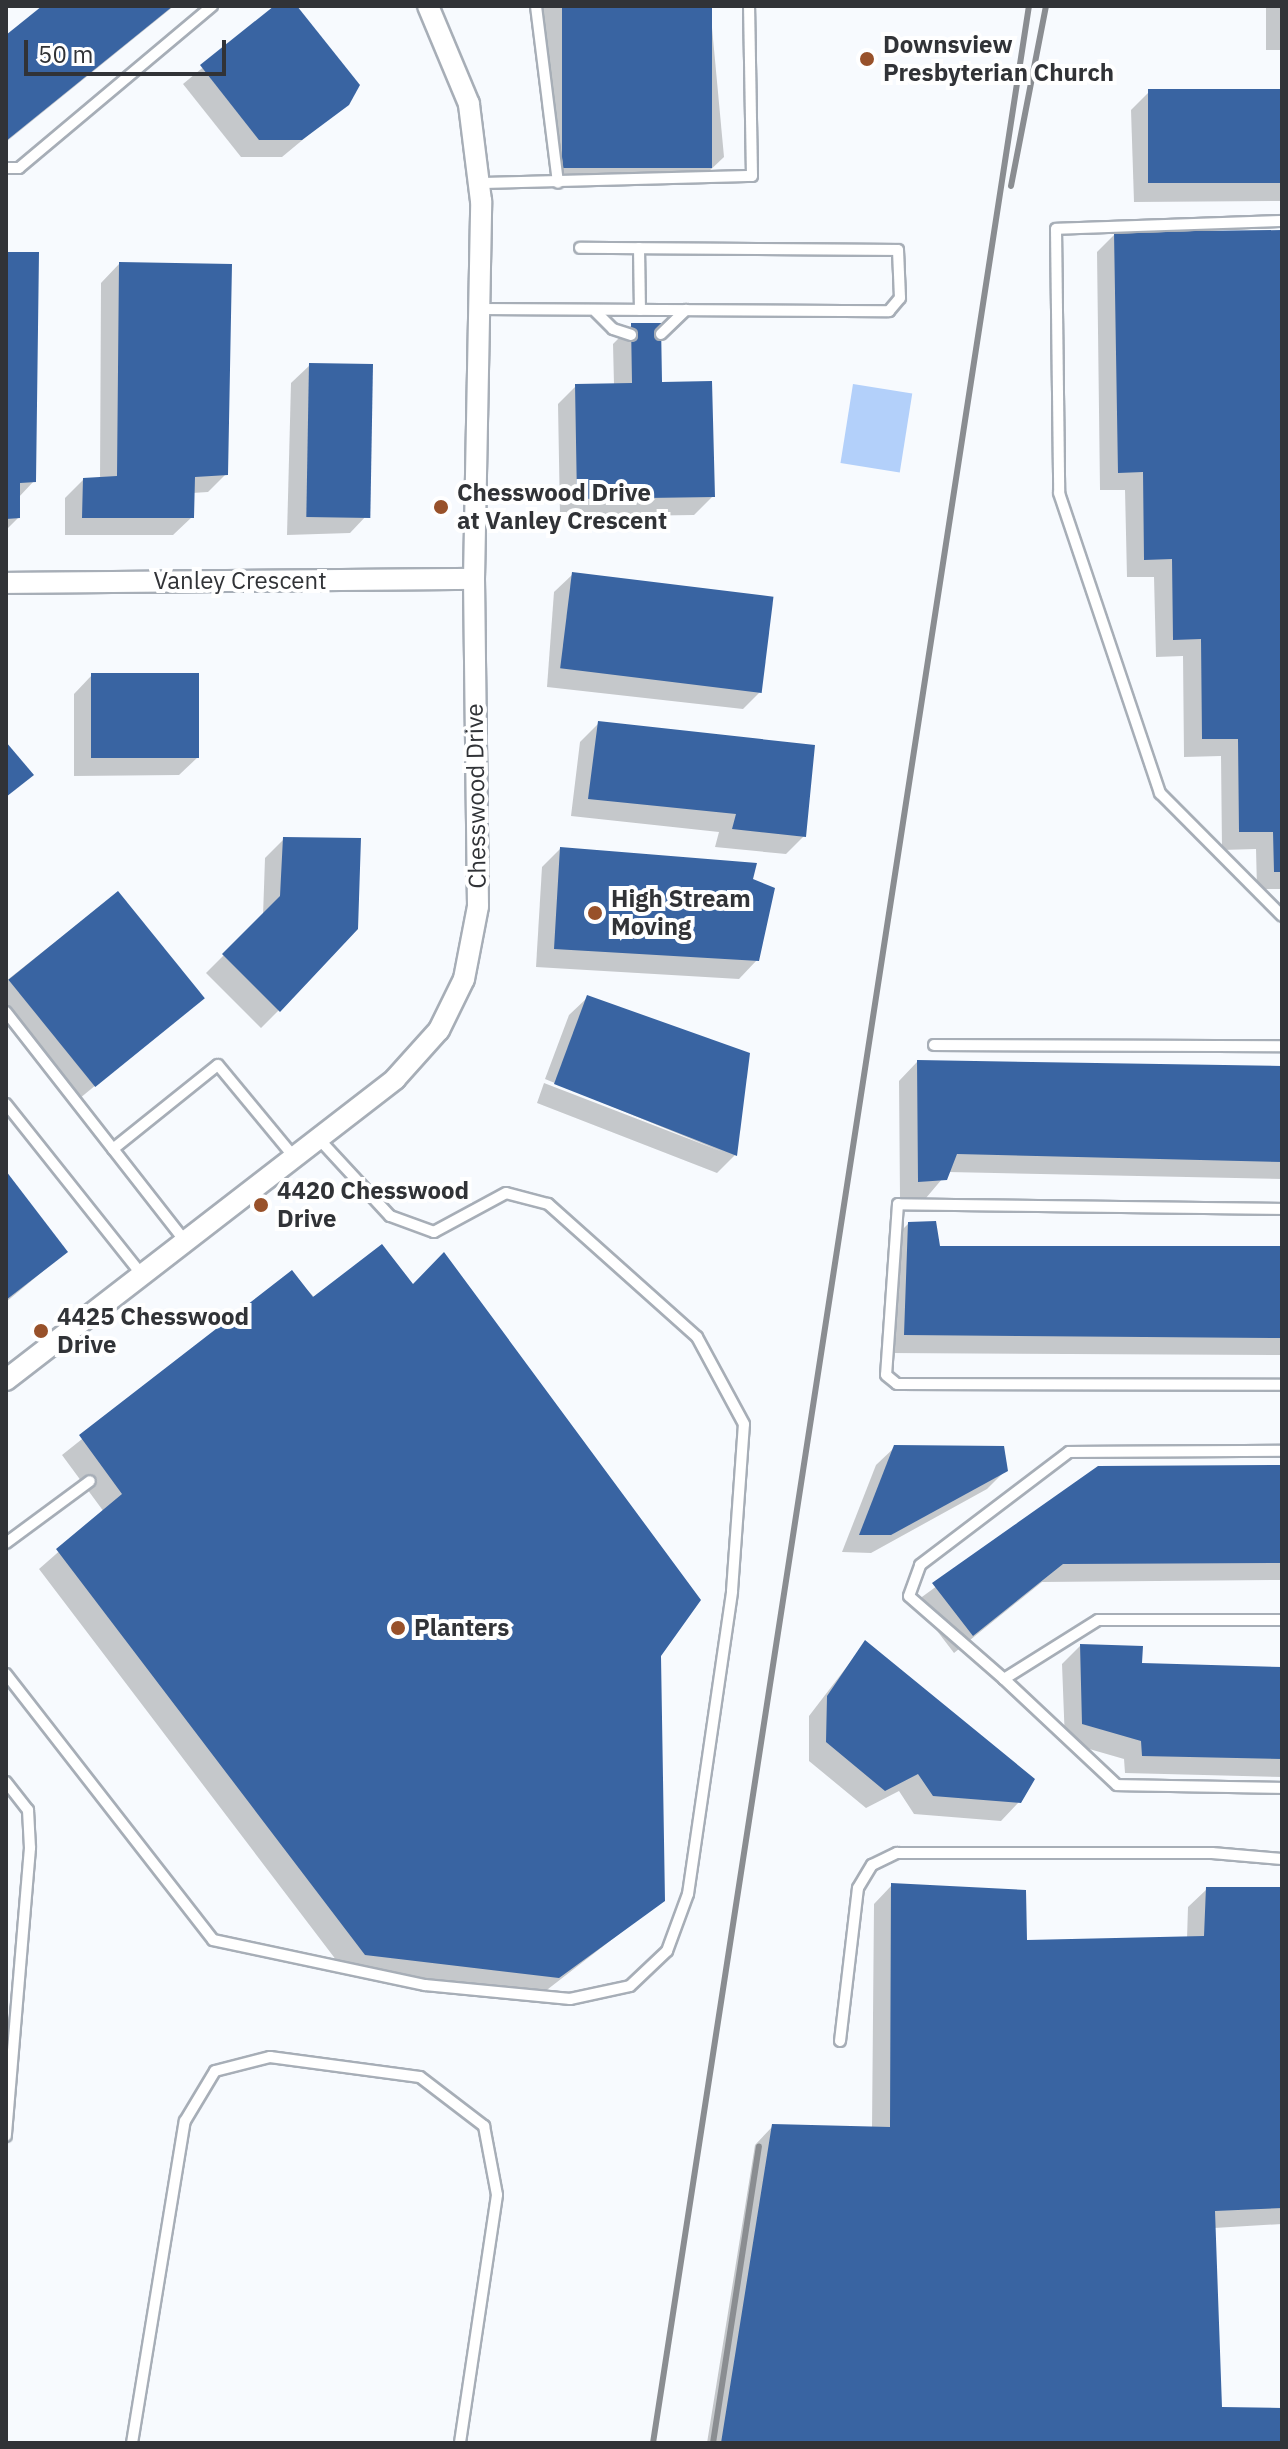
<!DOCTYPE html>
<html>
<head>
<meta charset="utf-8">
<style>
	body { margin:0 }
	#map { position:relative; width:1288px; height:2449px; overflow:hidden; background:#f7fafe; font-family:"IBM Plex Sans",sans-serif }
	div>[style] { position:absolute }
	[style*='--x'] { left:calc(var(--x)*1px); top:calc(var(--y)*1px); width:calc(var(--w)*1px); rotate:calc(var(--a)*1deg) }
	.green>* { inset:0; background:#b3d0fa; transform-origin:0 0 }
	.shadow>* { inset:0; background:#0003; transform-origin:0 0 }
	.building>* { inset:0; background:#3964a2; transform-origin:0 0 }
	.roads { filter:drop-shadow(2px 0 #a7aeb7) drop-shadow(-2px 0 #a7aeb7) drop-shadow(0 2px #a7aeb7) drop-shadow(0 -2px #a7aeb7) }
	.lane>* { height:10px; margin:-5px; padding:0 5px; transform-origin:5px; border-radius:5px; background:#fff }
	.street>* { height:20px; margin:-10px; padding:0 10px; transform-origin:10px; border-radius:10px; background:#fff }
	.rail>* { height:6px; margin:-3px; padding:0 3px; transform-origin:3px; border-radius:3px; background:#8a8d91 }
	.dots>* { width:22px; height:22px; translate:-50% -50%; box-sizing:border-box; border:4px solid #fff; border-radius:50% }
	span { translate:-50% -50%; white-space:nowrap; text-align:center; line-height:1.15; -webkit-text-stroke:8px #fff; paint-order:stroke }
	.poi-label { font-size:24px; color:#313337; font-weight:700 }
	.left { translate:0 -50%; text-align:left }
	.street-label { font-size:24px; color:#313337 }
	.frame { position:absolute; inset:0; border:8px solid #313337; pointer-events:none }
	.scale { position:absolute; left:24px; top:40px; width:202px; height:36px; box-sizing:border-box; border:4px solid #313337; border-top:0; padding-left:10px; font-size:24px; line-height:28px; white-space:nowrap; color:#313337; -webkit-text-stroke:6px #fff; paint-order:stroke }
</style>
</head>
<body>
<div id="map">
	<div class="green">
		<div style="left:853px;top:384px;width:60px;height:80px;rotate:9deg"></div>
	</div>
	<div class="shadow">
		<div style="clip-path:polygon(46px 6px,174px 6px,6px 142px,6px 38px)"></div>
		<div style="clip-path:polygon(277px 6px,295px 6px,347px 103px,282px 157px,241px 157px,183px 84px)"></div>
		<div style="clip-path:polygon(543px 6px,710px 6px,724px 157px,705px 175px,557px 184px)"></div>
		<div style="left:1266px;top:6px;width:16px;height:44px"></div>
		<div style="clip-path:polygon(1282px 91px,1282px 201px,1134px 202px,1131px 110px,1149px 92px)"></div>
		<div style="clip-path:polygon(1282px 232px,1282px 889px,1257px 889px,1256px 849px,1222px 850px,1221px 756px,1184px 757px,1183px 656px,1156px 657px,1154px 577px,1127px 577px,1125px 490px,1100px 490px,1097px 252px,1115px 234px)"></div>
		<div style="clip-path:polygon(6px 254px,34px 481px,18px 498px,18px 518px,6px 530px)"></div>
		<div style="clip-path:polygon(119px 264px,226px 474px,208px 492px,192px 493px,192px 517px,173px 535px,65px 535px,65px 498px,83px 480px,100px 479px,101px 283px)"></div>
		<div style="clip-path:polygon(632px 325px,712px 497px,694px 515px,560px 517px,558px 404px,576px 386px,614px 385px,613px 344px)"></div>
		<div style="clip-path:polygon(310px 365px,368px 514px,350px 533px,287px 535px,291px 383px)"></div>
		<div style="clip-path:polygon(573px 574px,762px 690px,743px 709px,547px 687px,554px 592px)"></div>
		<div style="clip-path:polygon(92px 675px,198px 757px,179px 775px,74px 776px,74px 694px)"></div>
		<div style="clip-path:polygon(599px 723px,804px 836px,786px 854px,715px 847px,719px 832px,571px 816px,580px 742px)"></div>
		<div style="clip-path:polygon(284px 839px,279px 1010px,261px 1028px,206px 973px,263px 916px,265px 858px)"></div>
		<div style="clip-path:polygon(560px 849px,750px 880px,757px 960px,739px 979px,536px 967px,542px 867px)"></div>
		<div style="clip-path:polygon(117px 893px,201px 999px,74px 1103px,6px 1018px,6px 981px)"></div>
		<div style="clip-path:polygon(588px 997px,735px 1155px,717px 1173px,537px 1103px,544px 1083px,723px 1152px,545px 1079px,569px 1015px)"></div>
		<div style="clip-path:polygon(917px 1062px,1282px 1068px,1282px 1179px,948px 1172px,926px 1198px,900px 1199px,899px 1081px)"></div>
		<div style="clip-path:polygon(6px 1175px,66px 1252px,6px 1302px)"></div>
		<div style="clip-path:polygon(908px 1224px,938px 1248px,1282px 1248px,1282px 1355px,887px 1353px,890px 1242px)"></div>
		<div style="clip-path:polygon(291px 1273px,659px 1655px,663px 1900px,539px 1996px,346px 1973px,39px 1569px,104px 1512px,62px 1455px)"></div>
		<div style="clip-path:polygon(895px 1447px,1006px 1470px,987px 1489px,871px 1553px,842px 1552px,876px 1465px)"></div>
		<div style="clip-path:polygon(1282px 1467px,1282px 1580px,1042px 1582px,954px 1653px,915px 1602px,1099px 1468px)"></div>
		<div style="clip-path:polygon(865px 1643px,1019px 1802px,1001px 1821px,914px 1814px,899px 1791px,866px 1808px,809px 1761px,809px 1716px)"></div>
		<div style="clip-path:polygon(1080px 1646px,1140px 1665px,1282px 1669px,1282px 1777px,1125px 1773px,1124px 1759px,1065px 1742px,1062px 1664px)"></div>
		<div style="clip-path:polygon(892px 1885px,1025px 1942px,1187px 1939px,1188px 1907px,1207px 1889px,1282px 1889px,1282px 2224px,1214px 2228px,1220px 2409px,1282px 2410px,1282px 2443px,707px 2443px,755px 2145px,773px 2126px,872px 2128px,874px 1904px)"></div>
	</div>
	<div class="building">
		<div style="clip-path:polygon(42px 6px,173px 6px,6px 141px,6px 35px)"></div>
		<div style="clip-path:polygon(274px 6px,297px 6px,360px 85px,349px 105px,302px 140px,259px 140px,200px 65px)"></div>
		<div style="left:562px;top:6px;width:150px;height:162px"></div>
		<div style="left:1282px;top:89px;width:94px;height:134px;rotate:90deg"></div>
		<div style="clip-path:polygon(1282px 230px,1282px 872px,1274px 872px,1273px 832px,1239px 832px,1238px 739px,1202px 739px,1201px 639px,1173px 640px,1172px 559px,1144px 560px,1143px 472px,1118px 473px,1114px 232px)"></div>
		<div style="clip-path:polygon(6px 252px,39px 252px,36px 482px,20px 483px,20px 518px,6px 519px)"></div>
		<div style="clip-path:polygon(119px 262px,232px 264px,228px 475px,195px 477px,194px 518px,82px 518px,83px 478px,117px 476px)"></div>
		<div style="clip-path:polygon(631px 323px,661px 323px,662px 382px,712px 381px,715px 497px,577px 499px,575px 384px,632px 383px)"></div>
		<div style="left:309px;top:363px;width:64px;height:154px;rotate:1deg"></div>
		<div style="left:572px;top:572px;width:203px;height:97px;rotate:7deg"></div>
		<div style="left:91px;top:673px;width:108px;height:85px"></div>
		<div style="clip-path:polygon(598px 721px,815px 745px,806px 837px,732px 829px,736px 814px,588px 799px)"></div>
		<div style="clip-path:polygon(6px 742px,34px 775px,6px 797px)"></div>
		<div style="clip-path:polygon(283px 837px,361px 838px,358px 929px,280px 1012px,222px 954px,280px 896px)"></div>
		<div style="clip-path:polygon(560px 847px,757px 863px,753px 879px,775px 888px,759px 961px,554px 949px)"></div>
		<div style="left:118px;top:891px;width:138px;height:141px;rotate:51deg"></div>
		<div style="clip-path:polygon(587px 995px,750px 1053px,737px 1156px,554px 1084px)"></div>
		<div style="clip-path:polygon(917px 1060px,1282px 1066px,1282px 1162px,957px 1154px,947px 1180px,918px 1182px)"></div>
		<div style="clip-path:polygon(6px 1171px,68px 1252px,6px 1300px)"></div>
		<div style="clip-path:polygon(936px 1221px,940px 1246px,1282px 1246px,1282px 1338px,904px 1335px,908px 1222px)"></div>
		<div style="clip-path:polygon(382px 1244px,413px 1284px,444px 1252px,701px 1600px,661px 1656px,665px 1901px,559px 1978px,365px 1955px,56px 1549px,122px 1494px,79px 1435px,292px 1270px,313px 1297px)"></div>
		<div style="clip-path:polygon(894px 1445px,1004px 1446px,1008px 1471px,891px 1535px,859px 1535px)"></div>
		<div style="clip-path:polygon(1282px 1465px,1282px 1563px,1063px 1564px,973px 1636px,932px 1583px,1098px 1466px)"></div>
		<div style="clip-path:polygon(865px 1640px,1035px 1779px,1021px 1803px,933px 1796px,918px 1774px,885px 1791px,826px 1742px,827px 1696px)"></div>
		<div style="clip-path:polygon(1080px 1644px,1143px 1646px,1142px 1663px,1282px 1667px,1282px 1759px,1142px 1756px,1141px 1741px,1082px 1724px)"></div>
		<div style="clip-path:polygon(891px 1883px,1026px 1890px,1027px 1940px,1204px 1936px,1206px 1887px,1282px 1887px,1282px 2208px,1215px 2211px,1222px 2407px,1282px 2408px,1282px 2443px,721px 2443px,772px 2124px,890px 2127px)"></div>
	</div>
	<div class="roads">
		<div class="lane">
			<div style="--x:536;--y:6;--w:178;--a:82.9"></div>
			<div style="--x:6;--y:168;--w:13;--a:0"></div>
			<div style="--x:19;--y:168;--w:252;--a:-40"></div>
			<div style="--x:479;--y:183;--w:273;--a:-1.5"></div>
			<div style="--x:752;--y:176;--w:170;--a:-91"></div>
			<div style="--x:1282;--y:221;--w:226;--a:178"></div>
			<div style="--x:1056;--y:229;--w:264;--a:89.3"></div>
			<div style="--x:1059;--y:493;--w:317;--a:71.4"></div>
			<div style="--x:1160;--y:793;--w:173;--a:45.2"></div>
			<div style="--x:639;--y:248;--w:62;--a:89.1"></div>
			<div style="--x:479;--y:309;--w:410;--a:0.3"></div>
			<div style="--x:889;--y:311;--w:17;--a:-50"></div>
			<div style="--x:900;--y:298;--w:48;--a:-92.4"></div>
			<div style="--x:898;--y:250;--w:318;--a:-179.6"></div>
			<div style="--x:596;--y:312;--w:24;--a:45"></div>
			<div style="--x:613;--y:329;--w:19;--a:18"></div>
			<div style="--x:661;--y:334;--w:35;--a:-44"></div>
			<div style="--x:6;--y:1012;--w:292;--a:52"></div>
			<div style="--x:934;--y:1045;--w:348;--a:0.2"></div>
			<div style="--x:6;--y:1104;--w:220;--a:51.5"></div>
			<div style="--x:113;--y:1149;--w:134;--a:-38.7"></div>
			<div style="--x:218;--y:1065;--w:121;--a:50.4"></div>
			<div style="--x:1282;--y:1209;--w:384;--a:-179.3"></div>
			<div style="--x:898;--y:1204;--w:171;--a:94"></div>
			<div style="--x:886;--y:1375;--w:14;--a:39"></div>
			<div style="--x:897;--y:1384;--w:385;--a:0.1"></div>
			<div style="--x:6;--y:1543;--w:104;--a:-36.4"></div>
			<div style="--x:1282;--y:1620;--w:184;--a:180"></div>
			<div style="--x:1098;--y:1620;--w:111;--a:147.9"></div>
			<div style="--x:1004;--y:1679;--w:155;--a:43.2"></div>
			<div style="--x:1117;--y:1785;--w:165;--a:1"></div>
			<div style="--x:6;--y:1674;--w:337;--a:52.1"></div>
			<div style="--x:213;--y:1940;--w:217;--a:12"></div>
			<div style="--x:425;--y:1985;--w:146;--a:5.5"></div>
			<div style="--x:570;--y:1999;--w:61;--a:-12.2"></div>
			<div style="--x:630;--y:1986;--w:51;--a:-43.4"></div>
			<div style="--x:667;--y:1951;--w:61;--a:-69.8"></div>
			<div style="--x:688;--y:1894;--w:306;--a:-81.7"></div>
			<div style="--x:732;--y:1591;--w:167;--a:-85.9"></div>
			<div style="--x:744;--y:1424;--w:99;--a:-118.4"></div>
			<div style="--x:697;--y:1337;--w:200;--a:-138.2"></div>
			<div style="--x:548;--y:1204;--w:43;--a:-165.3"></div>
			<div style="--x:506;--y:1193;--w:82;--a:151.6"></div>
			<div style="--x:434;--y:1232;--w:47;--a:-160"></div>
			<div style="--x:390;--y:1216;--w:105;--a:-132.7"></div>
			<div style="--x:1004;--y:1679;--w:126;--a:-138.9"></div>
			<div style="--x:909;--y:1596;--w:33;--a:-70"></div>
			<div style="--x:920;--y:1565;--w:187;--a:-37.2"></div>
			<div style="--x:1069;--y:1452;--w:213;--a:-0.3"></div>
			<div style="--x:6;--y:1782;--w:36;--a:52"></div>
			<div style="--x:28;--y:1810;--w:38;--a:87"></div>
			<div style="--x:30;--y:1848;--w:289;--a:94.8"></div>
			<div style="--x:840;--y:2041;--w:154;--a:-83.3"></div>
			<div style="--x:858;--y:1888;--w:27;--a:-59"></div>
			<div style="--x:872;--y:1865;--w:28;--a:-26"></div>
			<div style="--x:897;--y:1853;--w:315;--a:0"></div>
			<div style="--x:1212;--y:1853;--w:70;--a:4.9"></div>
			<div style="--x:132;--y:2443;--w:326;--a:-80.7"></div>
			<div style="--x:185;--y:2121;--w:58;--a:-59"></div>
			<div style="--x:215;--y:2071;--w:57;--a:-14.3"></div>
			<div style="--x:270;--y:2057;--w:151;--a:7.6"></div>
			<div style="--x:420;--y:2077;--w:81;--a:37.4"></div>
			<div style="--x:484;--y:2126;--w:70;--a:79.3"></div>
			<div style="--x:497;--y:2195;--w:251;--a:98.5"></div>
		</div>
		<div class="street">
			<div style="--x:6;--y:583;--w:468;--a:-0.5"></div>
			<div style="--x:6;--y:1380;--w:492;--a:-37.7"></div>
			<div style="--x:395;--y:1079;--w:66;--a:-48.1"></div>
			<div style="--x:439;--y:1030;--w:57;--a:-63.9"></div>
			<div style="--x:464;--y:979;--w:74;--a:-79.1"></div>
			<div style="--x:478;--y:906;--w:327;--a:-90.7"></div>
			<div style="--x:474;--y:579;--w:378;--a:-88.9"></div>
			<div style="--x:481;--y:201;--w:98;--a:-97.1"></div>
			<div style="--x:469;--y:104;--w:106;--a:-112.7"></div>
		</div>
	</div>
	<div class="rail">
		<div style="--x:1011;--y:186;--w:183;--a:-79"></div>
		<div style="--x:653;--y:2443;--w:2466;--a:-81.23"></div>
		<div style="--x:713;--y:2443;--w:300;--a:-81.2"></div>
	</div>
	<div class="dots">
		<div style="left:867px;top:59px;background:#98512a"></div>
		<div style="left:441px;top:507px;background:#98512a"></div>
		<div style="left:595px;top:913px;background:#98512a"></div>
		<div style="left:261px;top:1205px;background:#98512a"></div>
		<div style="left:41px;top:1331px;background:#98512a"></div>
		<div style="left:398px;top:1628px;background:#98512a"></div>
	</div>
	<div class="poi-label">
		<span class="left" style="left:883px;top:59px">Downsview<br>Presbyterian Church</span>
		<span class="left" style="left:457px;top:507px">Chesswood Drive<br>at Vanley Crescent</span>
		<span class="left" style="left:611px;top:913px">High Stream<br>Moving</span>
		<span class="left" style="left:277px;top:1205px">4420 Chesswood<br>Drive</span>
		<span class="left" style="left:57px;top:1331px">4425 Chesswood<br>Drive</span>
		<span class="left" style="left:414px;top:1628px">Planters</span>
	</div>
	<div class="street-label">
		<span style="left:240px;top:581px">Vanley Crescent</span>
		<span style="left:476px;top:796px;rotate:-91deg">Chesswood Drive</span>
	</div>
	<div class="frame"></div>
	<div class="scale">50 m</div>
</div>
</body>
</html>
